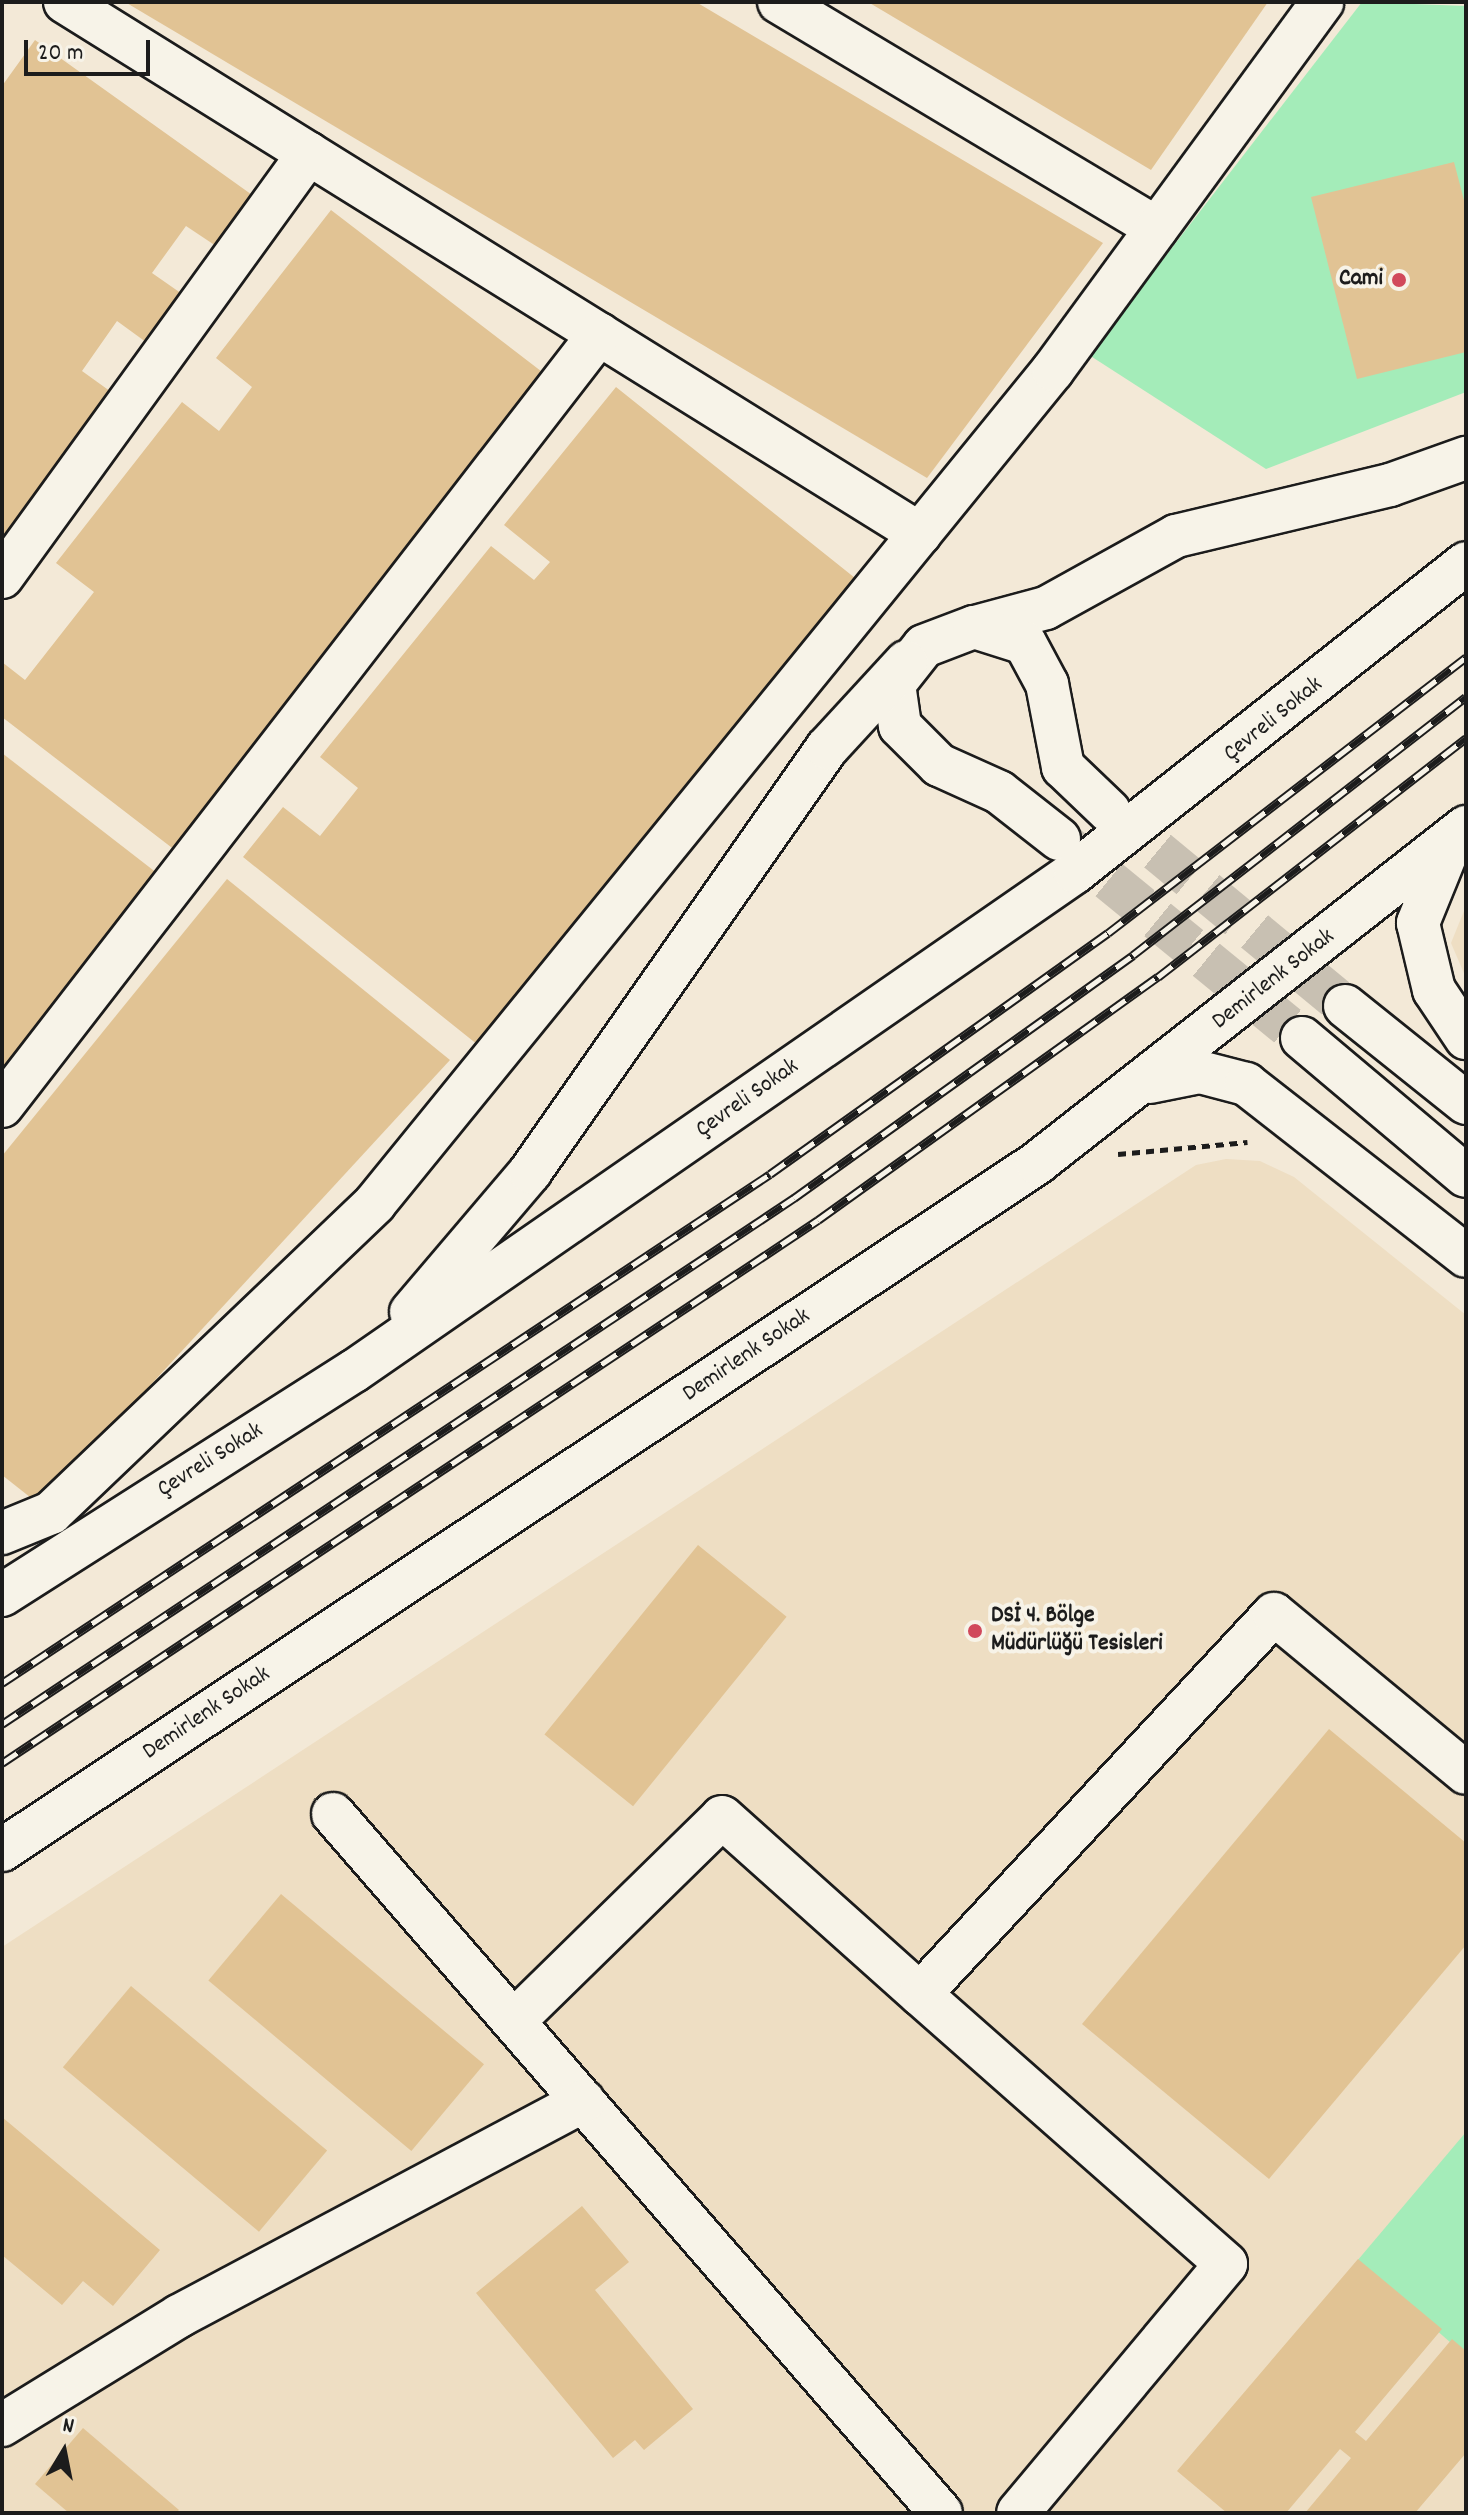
<!DOCTYPE html>
<html>
<head>
<meta charset="utf-8">
<style>
	body { margin:0 }
	#map { position:relative; width:1468px; height:2515px; overflow:hidden; background:#f3e9d7; font-family:Dekko,sans-serif }
	div>[style] { position:absolute }
	[style*='--x'] { left:calc(var(--x)*1px); top:calc(var(--y)*1px); width:calc(var(--w)*1px); rotate:calc(var(--a)*1deg) }
	.built>* { inset:0; background:#eedec3 }
	.green>* { inset:0; background:#a4ecb9 }
	.building>* { inset:0; background:#e1c394; transform-origin:0 0 }
	.minor-tunnel>* { height:42px; margin-top:-21px; transform-origin:0; background:repeating-linear-gradient(90deg,#c8c0b2 0 42px,transparent 0 63px) }
	.path>* { height:5px; margin-top:-2.5px; transform-origin:0; background:repeating-linear-gradient(90deg,#1c1c1c 0 8px,transparent 0 14px) }
	.roads { filter:drop-shadow(2px 0 #1c1c1c) drop-shadow(-2px 0 #1c1c1c) drop-shadow(0 2px #1c1c1c) drop-shadow(0 -2px #1c1c1c) }
	.minor>* { height:42px; margin:-21px; padding:0 21px; transform-origin:21px; border-radius:21px; background:#f7f3e8 }
	.rail>* { height:9px; margin-top:-4.5px; transform-origin:0; background:repeating-linear-gradient(90deg,#f7f3e8 0 18px,#1c1c1c 0 36px); box-sizing:border-box; border-block:2px solid #1c1c1c }
	.dots>* { width:22px; height:22px; translate:-50% -50%; box-sizing:border-box; border:4px solid #f7f3e8; border-radius:50% }
	span { translate:-50% -50%; white-space:nowrap; text-align:center; line-height:1.15; -webkit-text-stroke:8px #f7f3e8; paint-order:stroke }
	.poi-label { font-size:24px; color:#1c1c1c; font-weight:700 }
	.right { translate:-100% -50%; text-align:right }
	.left { translate:0 -50%; text-align:left }
	.street-label { font-size:24px; color:#1c1c1c }
	.frame { position:absolute; inset:0; border:4px solid #1c1c1c; pointer-events:none }
	.north { position:absolute; left:24px; top:2411px; width:80px; height:80px; -webkit-text-stroke:6px #f7f3e8; paint-order:stroke; rotate:10deg; font-size:22px; font-weight:700; line-height:32px; text-align:center; color:#1c1c1c }
	.north::after { content:''; display:block; margin:auto; width:28px; height:36px; background:#1c1c1c; clip-path:polygon(50% 0,100% 100%,50% 72%,0 100%) }
	.scale { position:absolute; left:24px; top:40px; width:126px; height:36px; box-sizing:border-box; border:4px solid #1c1c1c; border-top:0; padding-left:10px; font-size:24px; line-height:28px; white-space:nowrap; color:#1c1c1c; -webkit-text-stroke:6px #f7f3e8; paint-order:stroke }
</style>
</head>
<body>
<div id="map">
	<div class="built">
		<div style="clip-path:polygon(1466px 906px,1466px 978px,1451px 943px)"></div>
		<div style="clip-path:polygon(1226px 1159px,1260px 1161px,1294px 1177px,1466px 1315px,1466px 2513px,2px 2513px,2px 1947px,1196px 1165px)"></div>
	</div>
	<div class="green">
		<div style="clip-path:polygon(1362px 2px,1466px 6px,1466px 392px,1266px 469px,1089px 355px)"></div>
		<div style="clip-path:polygon(1466px 2132px,1466px 2356px,1357px 2261px)"></div>
	</div>
	<div class="building">
		<div style="clip-path:polygon(125px 2px,696px 2px,1103px 243px,927px 478px)"></div>
		<div style="clip-path:polygon(868px 2px,1268px 2px,1151px 170px)"></div>
		<div style="clip-path:polygon(35px 40px,255px 197px,219px 248px,186px 226px,152px 273px,185px 296px,150px 345px,117px 321px,82px 371px,114px 394px,2px 551px,2px 86px)"></div>
		<div style="clip-path:polygon(1454px 162px,1466px 208px,1466px 352px,1357px 379px,1311px 197px)"></div>
		<div style="clip-path:polygon(331px 210px,550px 378px,180px 854px,2px 717px,2px 662px,25px 680px,94px 592px,56px 563px,182px 402px,219px 431px,252px 387px,216px 358px)"></div>
		<div style="clip-path:polygon(616px 387px,855px 578px,478px 1045px,243px 857px,283px 807px,320px 836px,358px 788px,320px 757px,491px 546px,534px 580px,550px 562px,504px 525px)"></div>
		<div style="clip-path:polygon(2px 753px,162px 877px,2px 1083px)"></div>
		<div style="clip-path:polygon(227px 879px,450px 1060px,40px 1505px,2px 1475px,2px 1156px)"></div>
		<div style="left:698px;top:1545px;width:114px;height:244px;rotate:39deg"></div>
		<div style="clip-path:polygon(1329px 1729px,1466px 1843px,1466px 1945px,1269px 2179px,1082px 2024px)"></div>
		<div style="left:281px;top:1894px;width:265px;height:113px;rotate:40deg"></div>
		<div style="left:131px;top:1986px;width:256px;height:106px;rotate:40deg"></div>
		<div style="clip-path:polygon(2px 2117px,160px 2250px,113px 2306px,83px 2281px,62px 2305px,2px 2255px)"></div>
		<div style="clip-path:polygon(582px 2206px,629px 2262px,595px 2290px,693px 2409px,644px 2450px,635px 2440px,613px 2458px,476px 2293px)"></div>
		<div style="clip-path:polygon(1358px 2259px,1442px 2329px,1355px 2432px,1366px 2441px,1452px 2339px,1466px 2351px,1466px 2453px,1415px 2513px,1305px 2513px,1351px 2458px,1340px 2449px,1286px 2513px,1227px 2513px,1177px 2471px)"></div>
		<div style="clip-path:polygon(83px 2428px,179px 2510px,176px 2513px,69px 2513px,35px 2484px)"></div>
	</div>
	<div class="minor-tunnel">
		<div style="--x:1109;--y:811;--w:306;--a:39.6"></div>
		<div style="--x:1060;--y:840;--w:313;--a:39.3"></div>
	</div>
	<div class="path">
		<div style="--x:1118;--y:1154;--w:130;--a:-5.3"></div>
	</div>
	<div class="roads">
		<div class="minor">
			<div style="--x:65;--y:2;--w:1007;--a:31.89"></div>
			<div style="--x:779;--y:2;--w:440;--a:30.9"></div>
			<div style="--x:2;--y:577;--w:523;--a:-54.09"></div>
			<div style="--x:975;--y:627;--w:73;--a:-15"></div>
			<div style="--x:1046;--y:608;--w:149;--a:-29"></div>
			<div style="--x:1176;--y:536;--w:220;--a:-13.4"></div>
			<div style="--x:1390;--y:485;--w:81;--a:-19.6"></div>
			<div style="--x:1059;--y:839;--w:76;--a:-141.9"></div>
			<div style="--x:999;--y:792;--w:66;--a:-155.8"></div>
			<div style="--x:939;--y:765;--w:55;--a:-135"></div>
			<div style="--x:900;--y:726;--w:42;--a:-98.1"></div>
			<div style="--x:894;--y:684;--w:48;--a:-51.7"></div>
			<div style="--x:924;--y:646;--w:53;--a:-20.8"></div>
			<div style="--x:974;--y:627;--w:53;--a:17.4"></div>
			<div style="--x:1025;--y:643;--w:47;--a:61.8"></div>
			<div style="--x:1047;--y:684;--w:85;--a:79.1"></div>
			<div style="--x:1063;--y:767;--w:64;--a:43.7"></div>
			<div style="--x:1448;--y:849;--w:80;--a:112.1"></div>
			<div style="--x:1418;--y:923;--w:69;--a:76.6"></div>
			<div style="--x:1434;--y:990;--w:58;--a:56.3"></div>
			<div style="--x:1345;--y:1006;--w:155;--a:38.7"></div>
			<div style="--x:1302;--y:1038;--w:214;--a:40.1"></div>
			<div style="--x:1150;--y:1082;--w:51;--a:-11.3"></div>
			<div style="--x:1200;--y:1072;--w:48;--a:14.6"></div>
			<div style="--x:1246;--y:1084;--w:279;--a:38"></div>
			<div style="--x:2;--y:1106;--w:976;--a:-52.28"></div>
			<div style="--x:411;--y:1312;--w:184;--a:-49.6"></div>
			<div style="--x:530;--y:1172;--w:518;--a:-54.99"></div>
			<div style="--x:827;--y:748;--w:117;--a:-47.4"></div>
			<div style="--x:2;--y:1533;--w:53;--a:-22.2"></div>
			<div style="--x:51;--y:1513;--w:448;--a:-43.7"></div>
			<div style="--x:375;--y:1203;--w:1074;--a:-50.86"></div>
			<div style="--x:1053;--y:370;--w:456;--a:-53.8"></div>
			<div style="--x:2;--y:1595;--w:417;--a:-32.5"></div>
			<div style="--x:354;--y:1371;--w:877;--a:-34.69"></div>
			<div style="--x:1075;--y:872;--w:498;--a:-38.3"></div>
			<div style="--x:333;--y:1814;--w:926;--a:48.98"></div>
			<div style="--x:2;--y:1850;--w:1242;--a:-33.57"></div>
			<div style="--x:1037;--y:1163;--w:545;--a:-38.07"></div>
			<div style="--x:920;--y:1994;--w:408;--a:41.4"></div>
			<div style="--x:1226;--y:2264;--w:324;--a:129.9"></div>
			<div style="--x:514;--y:2021;--w:291;--a:-44.4"></div>
			<div style="--x:722;--y:1817;--w:266;--a:41.8"></div>
			<div style="--x:920;--y:1994;--w:519;--a:-47.03"></div>
			<div style="--x:1274;--y:1614;--w:249;--a:39.6"></div>
			<div style="--x:2;--y:2425;--w:208;--a:-31.6"></div>
			<div style="--x:179;--y:2316;--w:458;--a:-28"></div>
		</div>
	</div>
	<div class="rail">
		<div style="--x:2;--y:1683;--w:921;--a:-33.53"></div>
		<div style="--x:770;--y:1174;--w:415;--a:-35.5"></div>
		<div style="--x:1108;--y:933;--w:452;--a:-37.6"></div>
		<div style="--x:2;--y:1724;--w:951;--a:-33.59"></div>
		<div style="--x:794;--y:1198;--w:417;--a:-35.6"></div>
		<div style="--x:1133;--y:955;--w:421;--a:-37.8"></div>
		<div style="--x:2;--y:1763;--w:980;--a:-33.64"></div>
		<div style="--x:818;--y:1220;--w:418;--a:-35.6"></div>
		<div style="--x:1158;--y:977;--w:390;--a:-37.8"></div>
	</div>
	<div class="dots">
		<div style="left:1399px;top:280px;background:#d1495b"></div>
		<div style="left:975px;top:1631px;background:#d1495b"></div>
	</div>
	<div class="poi-label">
		<span class="right" style="left:1383px;top:280px">Cami</span>
		<span class="left" style="left:991px;top:1631px">DSİ 4. Bölge<br>Müdürlüğü Tesisleri</span>
	</div>
	<div class="street-label">
		<span style="left:1274px;top:720px;rotate:-39deg">Çevreli Sokak</span>
		<span style="left:1274px;top:980px;rotate:-38deg">Demirlenk Sokak</span>
		<span style="left:748px;top:1099px;rotate:-35deg">Çevreli Sokak</span>
		<span style="left:747px;top:1356px;rotate:-34deg">Demirlenk Sokak</span>
		<span style="left:211px;top:1461px;rotate:-32deg">Çevreli Sokak</span>
		<span style="left:207px;top:1714px;rotate:-34deg">Demirlenk Sokak</span>
	</div>
	<div class="frame"></div>
	<div class="north">N</div>
	<div class="scale">20 m</div>
</div>
</body>
</html>
